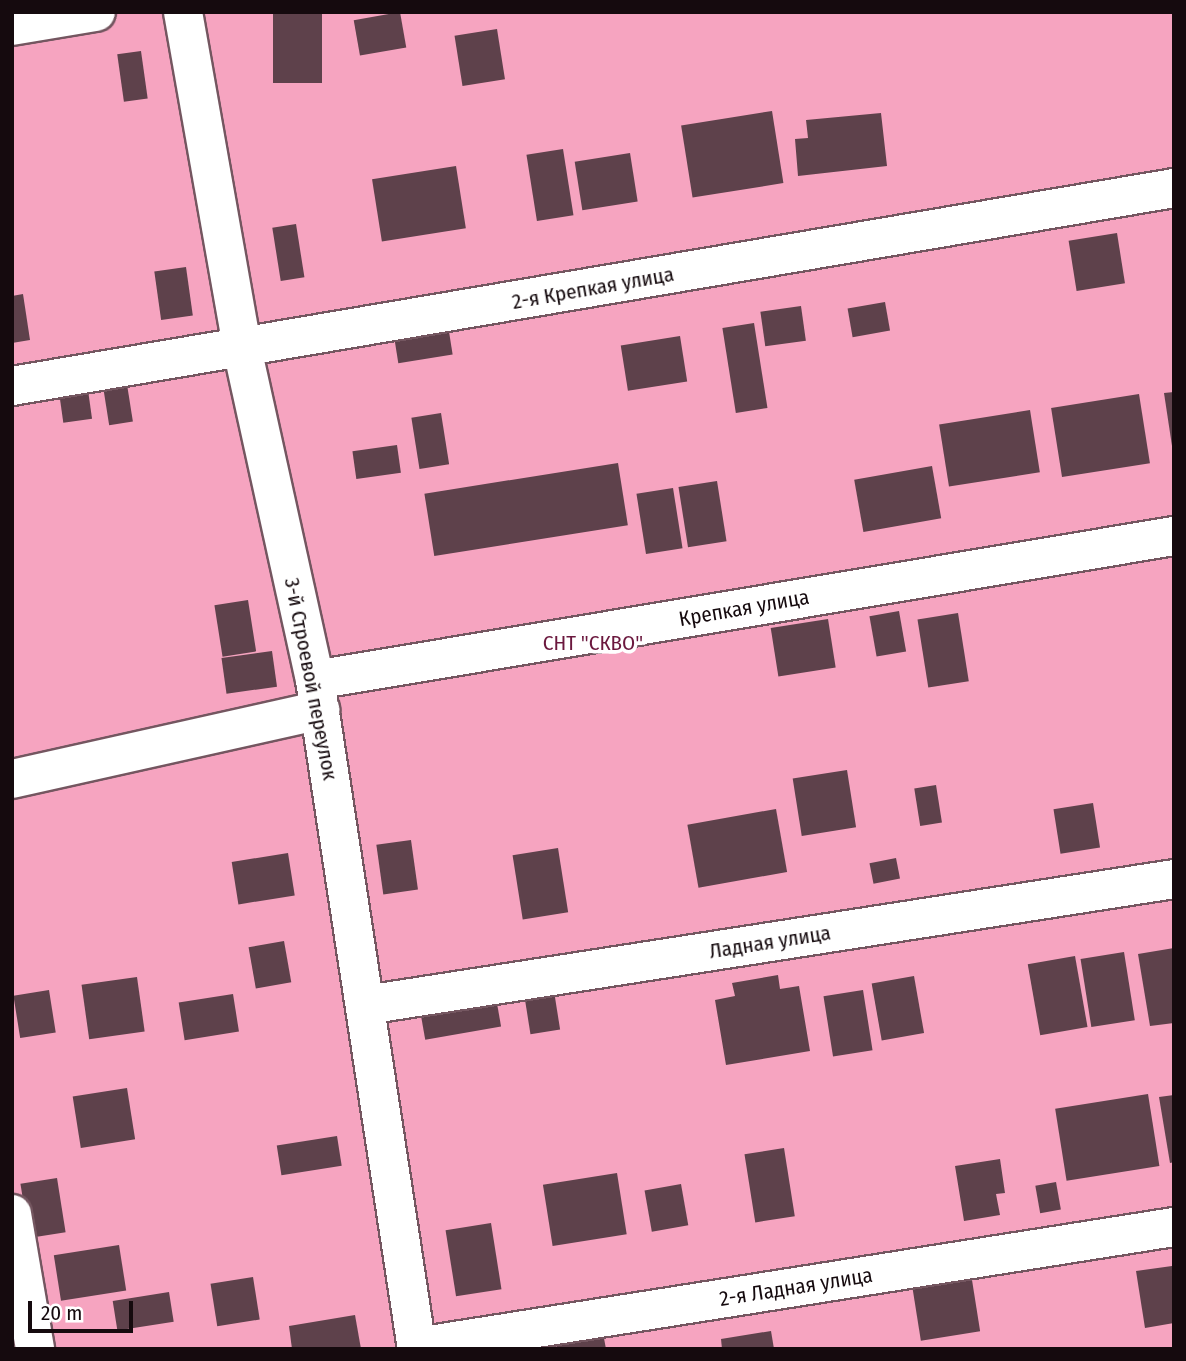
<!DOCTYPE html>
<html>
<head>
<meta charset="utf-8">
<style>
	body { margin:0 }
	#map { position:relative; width:1186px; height:1361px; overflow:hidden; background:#fddfe8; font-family:"Fira Sans Condensed",sans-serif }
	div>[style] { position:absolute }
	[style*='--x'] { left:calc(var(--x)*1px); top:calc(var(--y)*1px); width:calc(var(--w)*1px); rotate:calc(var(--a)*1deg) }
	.green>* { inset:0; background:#f6a4c0; transform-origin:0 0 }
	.building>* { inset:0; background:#5e414b; transform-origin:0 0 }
	.roads { filter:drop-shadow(2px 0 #745660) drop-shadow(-2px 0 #745660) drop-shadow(0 2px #745660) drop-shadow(0 -2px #745660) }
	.minor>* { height:38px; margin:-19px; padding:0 19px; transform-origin:19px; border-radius:19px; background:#fff }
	span { translate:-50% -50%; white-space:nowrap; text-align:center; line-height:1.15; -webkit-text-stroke:7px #fff; paint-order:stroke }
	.street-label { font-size:21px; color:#150a0e }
	.park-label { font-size:21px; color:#6b183e }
	.frame { position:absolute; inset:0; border:14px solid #150a0e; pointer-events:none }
	.scale { position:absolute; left:28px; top:1301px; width:105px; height:32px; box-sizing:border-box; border:4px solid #150a0e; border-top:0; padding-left:9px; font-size:21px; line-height:24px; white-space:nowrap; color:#150a0e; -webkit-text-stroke:5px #fff; paint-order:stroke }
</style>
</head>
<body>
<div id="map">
	<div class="green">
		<div style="left:12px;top:12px;width:1162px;height:1337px"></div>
	</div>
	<div class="building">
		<div style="left:273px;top:12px;width:49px;height:71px"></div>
		<div style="left:400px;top:12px;width:36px;height:47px;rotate:80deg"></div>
		<div style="left:497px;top:29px;width:51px;height:43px;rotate:81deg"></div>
		<div style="left:141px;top:51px;width:48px;height:24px;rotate:82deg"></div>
		<div style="left:772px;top:111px;width:73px;height:92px;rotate:81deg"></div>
		<div style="clip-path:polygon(881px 113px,887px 166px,798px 176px,795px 139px,808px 138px,806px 120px)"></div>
		<div style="left:563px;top:149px;width:67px;height:37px;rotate:81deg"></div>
		<div style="left:630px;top:153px;width:49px;height:56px;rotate:81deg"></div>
		<div style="left:456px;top:166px;width:63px;height:85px;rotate:81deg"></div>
		<div style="left:296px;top:224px;width:54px;height:24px;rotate:81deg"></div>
		<div style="left:1117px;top:233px;width:51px;height:49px;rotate:81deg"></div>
		<div style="left:186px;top:267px;width:49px;height:32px;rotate:82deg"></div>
		<div style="clip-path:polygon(23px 294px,30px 340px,12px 343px,12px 296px)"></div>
		<div style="left:885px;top:302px;width:29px;height:38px;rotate:80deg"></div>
		<div style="left:801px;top:306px;width:35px;height:41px;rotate:82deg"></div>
		<div style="left:447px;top:319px;width:36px;height:55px;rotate:81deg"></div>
		<div style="left:754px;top:323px;width:86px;height:32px;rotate:81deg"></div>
		<div style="left:680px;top:336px;width:46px;height:60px;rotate:81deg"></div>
		<div style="left:126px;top:378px;width:44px;height:24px;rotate:81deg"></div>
		<div style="left:88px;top:390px;width:29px;height:29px;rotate:82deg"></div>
		<div style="clip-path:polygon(1174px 392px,1174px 446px,1172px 446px,1164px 393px)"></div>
		<div style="left:1139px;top:394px;width:70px;height:89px;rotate:81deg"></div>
		<div style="left:1030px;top:410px;width:63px;height:92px;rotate:81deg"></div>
		<div style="left:441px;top:413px;width:52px;height:30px;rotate:81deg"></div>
		<div style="left:397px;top:445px;width:28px;height:45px;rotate:82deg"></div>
		<div style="left:618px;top:463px;width:63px;height:196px;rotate:81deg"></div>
		<div style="left:932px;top:466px;width:53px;height:79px;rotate:80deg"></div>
		<div style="left:717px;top:481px;width:61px;height:39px;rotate:81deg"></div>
		<div style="left:673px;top:488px;width:61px;height:37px;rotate:81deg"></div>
		<div style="left:248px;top:600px;width:52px;height:34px;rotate:81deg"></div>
		<div style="left:899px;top:611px;width:41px;height:30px;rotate:80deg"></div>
		<div style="left:958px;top:613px;width:69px;height:41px;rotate:81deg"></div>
		<div style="left:828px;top:619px;width:49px;height:58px;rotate:81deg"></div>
		<div style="left:272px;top:651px;width:36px;height:51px;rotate:82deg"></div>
		<div style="left:847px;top:770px;width:58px;height:55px;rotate:81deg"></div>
		<div style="left:936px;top:785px;width:38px;height:22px;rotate:81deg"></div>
		<div style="left:1093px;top:803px;width:45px;height:40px;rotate:81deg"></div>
		<div style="left:776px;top:809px;width:64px;height:90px;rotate:80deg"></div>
		<div style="left:411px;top:840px;width:50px;height:35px;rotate:82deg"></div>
		<div style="left:558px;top:848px;width:65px;height:46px;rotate:81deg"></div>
		<div style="left:288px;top:853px;width:43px;height:57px;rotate:81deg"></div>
		<div style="left:896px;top:858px;width:21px;height:27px;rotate:79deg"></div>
		<div style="left:284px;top:941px;width:42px;height:36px;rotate:80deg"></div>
		<div style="clip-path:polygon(1174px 948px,1174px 1023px,1150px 1026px,1138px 954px)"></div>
		<div style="left:1124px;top:952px;width:69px;height:44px;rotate:81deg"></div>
		<div style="left:1075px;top:956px;width:72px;height:48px;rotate:80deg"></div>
		<div style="clip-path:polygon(778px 975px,780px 989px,799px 986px,810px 1051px,726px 1065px,715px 1000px,735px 996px,732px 983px)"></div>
		<div style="left:914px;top:976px;width:58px;height:43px;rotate:80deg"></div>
		<div style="left:137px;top:977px;width:55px;height:56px;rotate:82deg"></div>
		<div style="left:49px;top:990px;width:43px;height:36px;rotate:81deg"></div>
		<div style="left:863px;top:990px;width:61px;height:40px;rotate:81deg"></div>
		<div style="left:554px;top:991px;width:39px;height:30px;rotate:81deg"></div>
		<div style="left:495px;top:992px;width:35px;height:77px;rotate:80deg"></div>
		<div style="left:233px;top:994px;width:38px;height:55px;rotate:81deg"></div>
		<div style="left:127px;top:1088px;width:52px;height:55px;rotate:81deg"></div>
		<div style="left:1148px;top:1094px;width:73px;height:94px;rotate:81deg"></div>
		<div style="clip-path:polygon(1174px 1095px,1174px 1162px,1170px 1163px,1159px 1097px)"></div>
		<div style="left:337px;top:1136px;width:30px;height:61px;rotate:81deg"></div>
		<div style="left:784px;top:1148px;width:69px;height:40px;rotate:81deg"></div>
		<div style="clip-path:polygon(1000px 1159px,1005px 1193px,996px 1194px,1000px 1215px,964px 1221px,955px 1166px)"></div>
		<div style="left:617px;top:1173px;width:62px;height:75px;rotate:81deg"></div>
		<div style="left:57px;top:1178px;width:55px;height:37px;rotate:81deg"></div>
		<div style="left:1056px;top:1182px;width:28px;height:21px;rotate:80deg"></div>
		<div style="left:681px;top:1184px;width:42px;height:37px;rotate:80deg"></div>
		<div style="left:491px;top:1223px;width:67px;height:46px;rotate:81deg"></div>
		<div style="left:119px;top:1245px;width:46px;height:66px;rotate:81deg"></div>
		<div style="clip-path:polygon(1172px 1266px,1174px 1323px,1145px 1328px,1136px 1271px)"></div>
		<div style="left:253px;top:1277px;width:43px;height:43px;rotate:81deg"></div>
		<div style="left:972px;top:1280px;width:52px;height:60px;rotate:81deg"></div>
		<div style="left:169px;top:1292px;width:30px;height:57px;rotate:81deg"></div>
		<div style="clip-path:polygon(355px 1315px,361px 1349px,292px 1349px,289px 1326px)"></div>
		<div style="clip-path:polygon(771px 1331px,774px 1349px,722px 1349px,721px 1339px)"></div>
		<div style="clip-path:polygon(603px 1333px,606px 1349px,557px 1349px,555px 1341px)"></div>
	</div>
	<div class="roads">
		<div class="minor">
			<div style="--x:183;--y:12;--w:341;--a:80"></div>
			<div style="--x:242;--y:348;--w:340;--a:77.6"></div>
			<div style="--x:315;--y:680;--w:677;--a:81.33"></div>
			<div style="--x:12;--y:26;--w:85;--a:-9.5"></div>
			<div style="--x:12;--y:386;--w:1179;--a:-9.67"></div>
			<div style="--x:315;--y:680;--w:871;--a:-9.52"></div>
			<div style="--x:12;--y:779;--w:316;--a:-12.6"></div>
			<div style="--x:366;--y:1005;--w:818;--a:-8.86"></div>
			<div style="--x:12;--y:1214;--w:137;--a:80.3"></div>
			<div style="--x:417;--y:1347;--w:766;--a:-9.01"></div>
		</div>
	</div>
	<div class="street-label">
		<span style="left:593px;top:288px;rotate:-10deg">2-я Крепкая улица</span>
		<span style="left:744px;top:608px;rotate:-10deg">Крепкая улица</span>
		<span style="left:311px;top:679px;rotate:79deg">3-й Строевой переулок</span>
		<span style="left:770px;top:942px;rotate:-9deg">Ладная улица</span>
		<span style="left:796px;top:1287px;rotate:-9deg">2-я Ладная улица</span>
	</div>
	<div class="park-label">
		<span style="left:593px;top:643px">СНТ "СКВО"</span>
	</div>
	<div class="frame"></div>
	<div class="scale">20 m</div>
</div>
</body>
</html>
